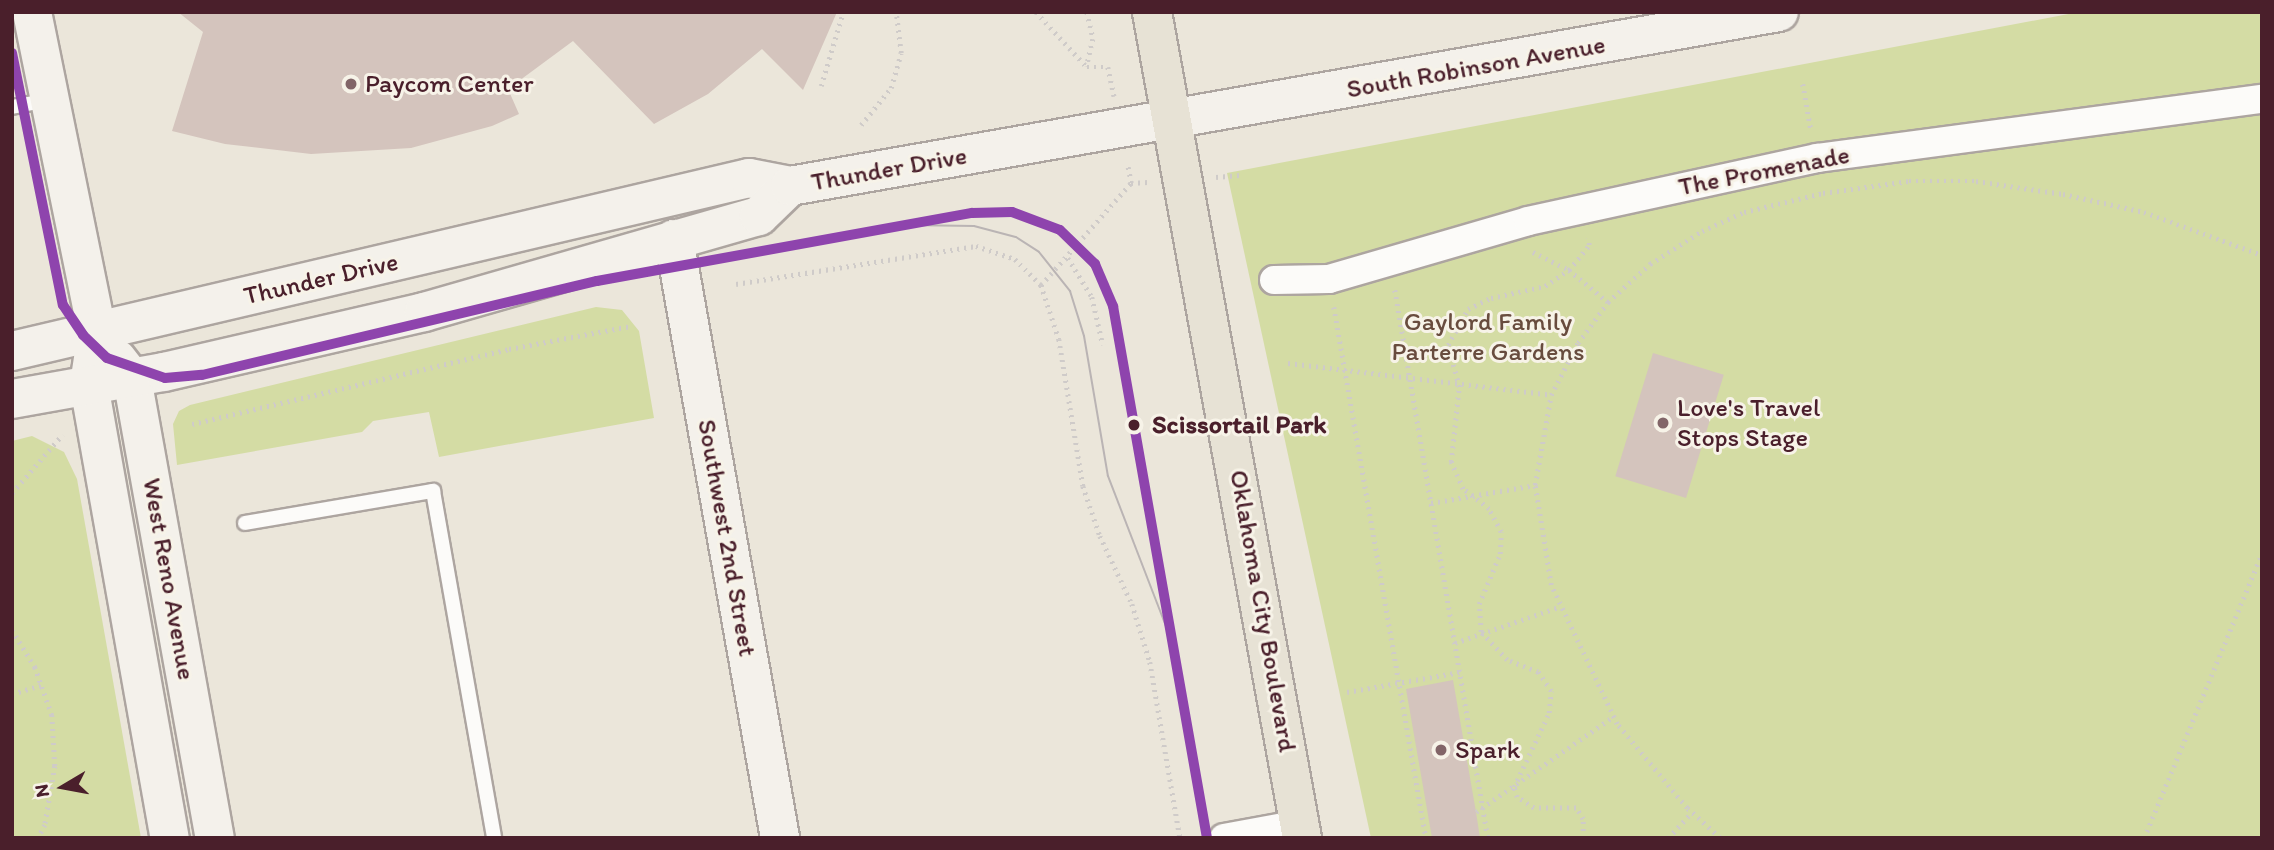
<!DOCTYPE html>
<html>
<head>
<meta charset="utf-8">
<style>
	body { margin:0 }
	#map { position:relative; width:2274px; height:850px; overflow:hidden; background:#ebe6da; font-family:Itim,sans-serif }
	div>[style] { position:absolute }
	[style*='--x'] { left:calc(var(--x)*1px); top:calc(var(--y)*1px); width:calc(var(--w)*1px); rotate:calc(var(--a)*1deg) }
	.green>* { inset:0; background:#d4dca4 }
	.building>* { inset:0; background:#d4c4bd; transform-origin:0 0 }
	.path>* { height:4.5px; margin-top:-2.25px; transform-origin:0; background:repeating-linear-gradient(90deg,#cfcbc9 0 2px,transparent 0 7px) }
	.roads { filter:drop-shadow(2px 0 #ada5a0) drop-shadow(-2px 0 #ada5a0) drop-shadow(0 2px #ada5a0) drop-shadow(0 -2px #ada5a0) }
	.lane>* { height:14px; margin:-7px; padding:0 7px; transform-origin:7px; border-radius:7px; background:#fcfbf9 }
	.street>* { height:28px; margin:-14px; padding:0 14px; transform-origin:14px; border-radius:14px; background:#fcfbf9 }
	.secondary>* { height:38px; margin:-19px; padding:0 19px; transform-origin:19px; border-radius:19px; background:#f4f1eb }
	.primary>* { height:38px; margin:-19px; padding:0 19px; transform-origin:19px; border-radius:19px; background:#e7e2d5 }
	.tram>* { height:2px; margin:-1px; padding:0 1px; transform-origin:1px; border-radius:1px; background:#bab4b4 }
	.tram-1>* { height:10px; margin:-5px; padding:0 5px; transform-origin:5px; border-radius:5px; background:#8e44ad }
	.dots>* { width:19px; height:19px; translate:-50% -50%; box-sizing:border-box; border:4px solid #f7f3e8; border-radius:50% }
	span { translate:-50% -50%; white-space:nowrap; text-align:center; line-height:1.15; -webkit-text-stroke:6px #f7f3e8; paint-order:stroke }
	.street-label { font-size:26px; color:#4a1f2b }
	.poi-label { font-size:26px; color:#4a1f2b }
	.left { translate:0 -50%; text-align:left }
	.park-label { font-size:26px; color:#684c3e }
	.stop-label { font-size:26px; color:#4a1f2b; font-weight:700 }
	.frame { position:absolute; inset:0; border:14px solid #4a1f2b; pointer-events:none }
	.north { position:absolute; left:28px; top:752px; width:70px; height:70px; -webkit-text-stroke:5px #f7f3e8; paint-order:stroke; rotate:260deg; font-size:19px; font-weight:700; line-height:28px; text-align:center; color:#4a1f2b }
	.north::after { content:''; display:block; margin:auto; width:24px; height:32px; background:#4a1f2b; clip-path:polygon(50% 0,100% 100%,50% 72%,0 100%) }
</style>
</head>
<body>
<div id="map">
	<div class="green">
		<div style="clip-path:polygon(2079px 12px,2262px 12px,2262px 838px,1371px 838px,1227px 173px)"></div>
		<div style="clip-path:polygon(596px 307px,622px 310px,639px 331px,654px 418px,439px 457px,429px 412px,373px 421px,362px 432px,177px 465px,173px 424px,179px 411px,190px 405px)"></div>
		<div style="clip-path:polygon(32px 436px,64px 452px,77px 479px,141px 838px,12px 838px,12px 441px)"></div>
	</div>
	<div class="building">
		<div style="clip-path:polygon(178px 12px,837px 12px,803px 90px,762px 49px,708px 94px,654px 124px,573px 41px,508px 89px,519px 114px,492px 126px,411px 148px,311px 154px,225px 144px,172px 131px,203px 32px)"></div>
		<div style="left:1653px;top:353px;width:74px;height:129px;rotate:17deg"></div>
		<div style="clip-path:polygon(1453px 680px,1476px 812px,1480px 838px,1432px 838px,1406px 689px)"></div>
	</div>
	<div class="path">
		<div style="--x:1036;--y:12;--w:75;--a:47.2"></div>
		<div style="--x:1087;--y:12;--w:28;--a:77"></div>
		<div style="--x:1093;--y:39;--w:28;--a:103"></div>
		<div style="--x:1087;--y:67;--w:21;--a:0"></div>
		<div style="--x:1108;--y:67;--w:30;--a:78"></div>
		<div style="--x:1803;--y:84;--w:47;--a:80.1"></div>
		<div style="--x:821;--y:86;--w:77;--a:-73.4"></div>
		<div style="--x:861;--y:125;--w:48;--a:-51"></div>
		<div style="--x:891;--y:88;--w:36;--a:-74"></div>
		<div style="--x:901;--y:53;--w:41;--a:-97"></div>
		<div style="--x:1216;--y:177;--w:24;--a:-5"></div>
		<div style="--x:1131;--y:183;--w:17;--a:-3"></div>
		<div style="--x:1533;--y:252;--w:40;--a:26.6"></div>
		<div style="--x:1569;--y:270;--w:50;--a:39.4"></div>
		<div style="--x:1068;--y:258;--w:46;--a:58.4"></div>
		<div style="--x:1092;--y:297;--w:49;--a:77.1"></div>
		<div style="--x:736;--y:284;--w:243;--a:-9"></div>
		<div style="--x:976;--y:246;--w:41;--a:18.4"></div>
		<div style="--x:1015;--y:259;--w:37;--a:45"></div>
		<div style="--x:1041;--y:285;--w:57;--a:71.6"></div>
		<div style="--x:1059;--y:339;--w:149;--a:80.7"></div>
		<div style="--x:1083;--y:486;--w:53;--a:71.2"></div>
		<div style="--x:1100;--y:536;--w:75;--a:64.8"></div>
		<div style="--x:1132;--y:604;--w:61;--a:72.8"></div>
		<div style="--x:1150;--y:662;--w:179;--a:80.3"></div>
		<div style="--x:1041;--y:285;--w:136;--a:-48.6"></div>
		<div style="--x:1131;--y:183;--w:20;--a:-101"></div>
		<div style="--x:1395;--y:290;--w:556;--a:80.37"></div>
		<div style="--x:1334;--y:307;--w:539;--a:80.17"></div>
		<div style="--x:1288;--y:363;--w:265;--a:6.9"></div>
		<div style="--x:192;--y:424;--w:326;--a:-13.3"></div>
		<div style="--x:509;--y:349;--w:124;--a:-10.7"></div>
		<div style="--x:12;--y:493;--w:77;--a:-49.2"></div>
		<div style="--x:1431;--y:503;--w:106;--a:-9.8"></div>
		<div style="--x:12;--y:630;--w:44;--a:58.1"></div>
		<div style="--x:35;--y:667;--w:51;--a:70.5"></div>
		<div style="--x:52;--y:715;--w:51;--a:86.6"></div>
		<div style="--x:55;--y:766;--w:60;--a:99.6"></div>
		<div style="--x:45;--y:825;--w:15;--a:118"></div>
		<div style="--x:1455;--y:643;--w:110;--a:-19.1"></div>
		<div style="--x:1347;--y:692;--w:115;--a:-10"></div>
		<div style="--x:12;--y:694;--w:31;--a:-17"></div>
		<div style="--x:1476;--y:812;--w:168;--a:-34.8"></div>
		<div style="--x:1583;--y:838;--w:19;--a:-90"></div>
		<div style="--x:1583;--y:819;--w:13;--a:-122"></div>
		<div style="--x:1576;--y:808;--w:42;--a:180"></div>
		<div style="--x:1534;--y:808;--w:20;--a:-147"></div>
		<div style="--x:1517;--y:797;--w:10;--a:-107"></div>
		<div style="--x:1514;--y:787;--w:82;--a:-64.7"></div>
		<div style="--x:1549;--y:713;--w:22;--a:-85"></div>
		<div style="--x:1551;--y:691;--w:23;--a:-124"></div>
		<div style="--x:1538;--y:672;--w:33;--a:-159"></div>
		<div style="--x:1507;--y:660;--w:38;--a:-133"></div>
		<div style="--x:1481;--y:632;--w:28;--a:-94"></div>
		<div style="--x:1479;--y:604;--w:54;--a:-67.2"></div>
		<div style="--x:1500;--y:554;--w:22;--a:-87"></div>
		<div style="--x:1501;--y:532;--w:26;--a:-118"></div>
		<div style="--x:1489;--y:509;--w:33;--a:-142"></div>
		<div style="--x:1463;--y:489;--w:30;--a:-114"></div>
		<div style="--x:1451;--y:462;--w:75;--a:-83.9"></div>
		<div style="--x:1459;--y:387;--w:43;--a:-104.7"></div>
		<div style="--x:1448;--y:345;--w:41;--a:-60.9"></div>
		<div style="--x:1468;--y:309;--w:25;--a:-26"></div>
		<div style="--x:1491;--y:298;--w:55;--a:-12.5"></div>
		<div style="--x:1545;--y:286;--w:29;--a:-34"></div>
		<div style="--x:1569;--y:270;--w:32;--a:-51"></div>
		<div style="--x:1589;--y:245;--w:7;--a:-98"></div>
		<div style="--x:1629;--y:838;--w:14;--a:0"></div>
		<div style="--x:1668;--y:838;--w:35;--a:-47"></div>
		<div style="--x:1720;--y:838;--w:45;--a:-137.7"></div>
		<div style="--x:1687;--y:808;--w:109;--a:-129.8"></div>
		<div style="--x:1617;--y:724;--w:154;--a:-115.4"></div>
		<div style="--x:1551;--y:585;--w:101;--a:-99.1"></div>
		<div style="--x:1535;--y:485;--w:91;--a:-79.9"></div>
		<div style="--x:1551;--y:395;--w:59;--a:-62.6"></div>
		<div style="--x:1578;--y:343;--w:51;--a:-53.8"></div>
		<div style="--x:1608;--y:302;--w:57;--a:-42.1"></div>
		<div style="--x:1650;--y:264;--w:62;--a:-32.4"></div>
		<div style="--x:1702;--y:231;--w:46;--a:-24.3"></div>
		<div style="--x:1744;--y:212;--w:81;--a:-13.5"></div>
		<div style="--x:1823;--y:193;--w:87;--a:-7.9"></div>
		<div style="--x:1909;--y:181;--w:67;--a:0"></div>
		<div style="--x:1976;--y:181;--w:88;--a:8.5"></div>
		<div style="--x:2063;--y:194;--w:83;--a:12.5"></div>
		<div style="--x:2144;--y:212;--w:126;--a:20"></div>
		<div style="--x:2144;--y:838;--w:308;--a:-67.5"></div>
	</div>
	<div class="roads">
		<div class="lane">
			<div style="--x:12;--y:107;--w:38;--a:-11"></div>
			<div style="--x:245;--y:523;--w:191;--a:-9.7"></div>
			<div style="--x:433;--y:491;--w:352;--a:80"></div>
		</div>
		<div class="street">
			<div style="--x:1274;--y:280;--w:55;--a:-1"></div>
			<div style="--x:1329;--y:279;--w:207;--a:-16.2"></div>
			<div style="--x:1528;--y:221;--w:296;--a:-12.3"></div>
			<div style="--x:1817;--y:158;--w:449;--a:-7.6"></div>
			<div style="--x:1224;--y:838;--w:77;--a:-10.4"></div>
		</div>
		<div class="secondary">
			<div style="--x:32;--y:12;--w:327;--a:78.5"></div>
			<div style="--x:97;--y:332;--w:54;--a:98.6"></div>
			<div style="--x:89;--y:385;--w:460;--a:79.9"></div>
			<div style="--x:674;--y:239;--w:608;--a:79.96"></div>
			<div style="--x:12;--y:351;--w:757;--a:-13.21"></div>
			<div style="--x:749;--y:178;--w:42;--a:11"></div>
			<div style="--x:117;--y:359;--w:24;--a:52"></div>
			<div style="--x:132;--y:378;--w:467;--a:79.8"></div>
			<div style="--x:12;--y:399;--w:154;--a:-10.1"></div>
			<div style="--x:164;--y:372;--w:267;--a:-13"></div>
			<div style="--x:424;--y:312;--w:348;--a:-16"></div>
			<div style="--x:759;--y:216;--w:43;--a:-44.1"></div>
			<div style="--x:790;--y:186;--w:1004;--a:-9.98"></div>
		</div>
		<div class="primary">
			<div style="--x:1152;--y:12;--w:840;--a:79.71"></div>
		</div>
	</div>
	<div class="tram">
		<div style="--x:906;--y:225;--w:68;--a:0.8"></div>
		<div style="--x:974;--y:226;--w:43;--a:14.7"></div>
		<div style="--x:1016;--y:237;--w:27;--a:33"></div>
		<div style="--x:1039;--y:252;--w:50;--a:51.5"></div>
		<div style="--x:1070;--y:291;--w:47;--a:72.7"></div>
		<div style="--x:1084;--y:336;--w:142;--a:80.3"></div>
		<div style="--x:1108;--y:476;--w:178;--a:68.9"></div>
	</div>
	<div class="tram-1">
		<div style="--x:12;--y:53;--w:257;--a:78.6"></div>
		<div style="--x:63;--y:305;--w:36;--a:56"></div>
		<div style="--x:83;--y:335;--w:33;--a:44"></div>
		<div style="--x:107;--y:358;--w:61;--a:19"></div>
		<div style="--x:165;--y:378;--w:37;--a:-5"></div>
		<div style="--x:202;--y:375;--w:406;--a:-13.4"></div>
		<div style="--x:597;--y:281;--w:381;--a:-10.3"></div>
		<div style="--x:972;--y:213;--w:40;--a:-1.4"></div>
		<div style="--x:1012;--y:212;--w:51;--a:20.6"></div>
		<div style="--x:1060;--y:230;--w:49;--a:44.2"></div>
		<div style="--x:1095;--y:264;--w:46;--a:66.8"></div>
		<div style="--x:1113;--y:306;--w:540;--a:79.98"></div>
	</div>
	<div class="dots">
		<div style="left:351px;top:84px;background:#826568"></div>
		<div style="left:1663px;top:423px;background:#826568"></div>
		<div style="left:1134px;top:425px;background:#4a1f2b"></div>
		<div style="left:1441px;top:750px;background:#826568"></div>
	</div>
	<div class="street-label">
		<span style="left:1476px;top:67px;rotate:-10deg">South Robinson Avenue</span>
		<span style="left:889px;top:169px;rotate:-10deg">Thunder Drive</span>
		<span style="left:1764px;top:171px;rotate:-11deg">The Promenade</span>
		<span style="left:321px;top:279px;rotate:-13deg">Thunder Drive</span>
		<span style="left:727px;top:538px;rotate:80deg">Southwest 2nd Street</span>
		<span style="left:169px;top:579px;rotate:80deg">West Reno Avenue</span>
		<span style="left:1263px;top:611px;rotate:80deg">Oklahoma City Boulevard</span>
	</div>
	<div class="poi-label">
		<span class="left" style="left:365px;top:84px">Paycom Center</span>
		<span class="left" style="left:1677px;top:423px">Love's Travel<br>Stops Stage</span>
		<span class="left" style="left:1455px;top:750px">Spark</span>
	</div>
	<div class="park-label">
		<span style="left:1488px;top:337px">Gaylord Family<br>Parterre Gardens</span>
	</div>
	<div class="stop-label">
		<span class="left" style="left:1152px;top:425px">Scissortail Park</span>
	</div>
	<div class="frame"></div>
	<div class="north">N</div>
</div>
</body>
</html>
